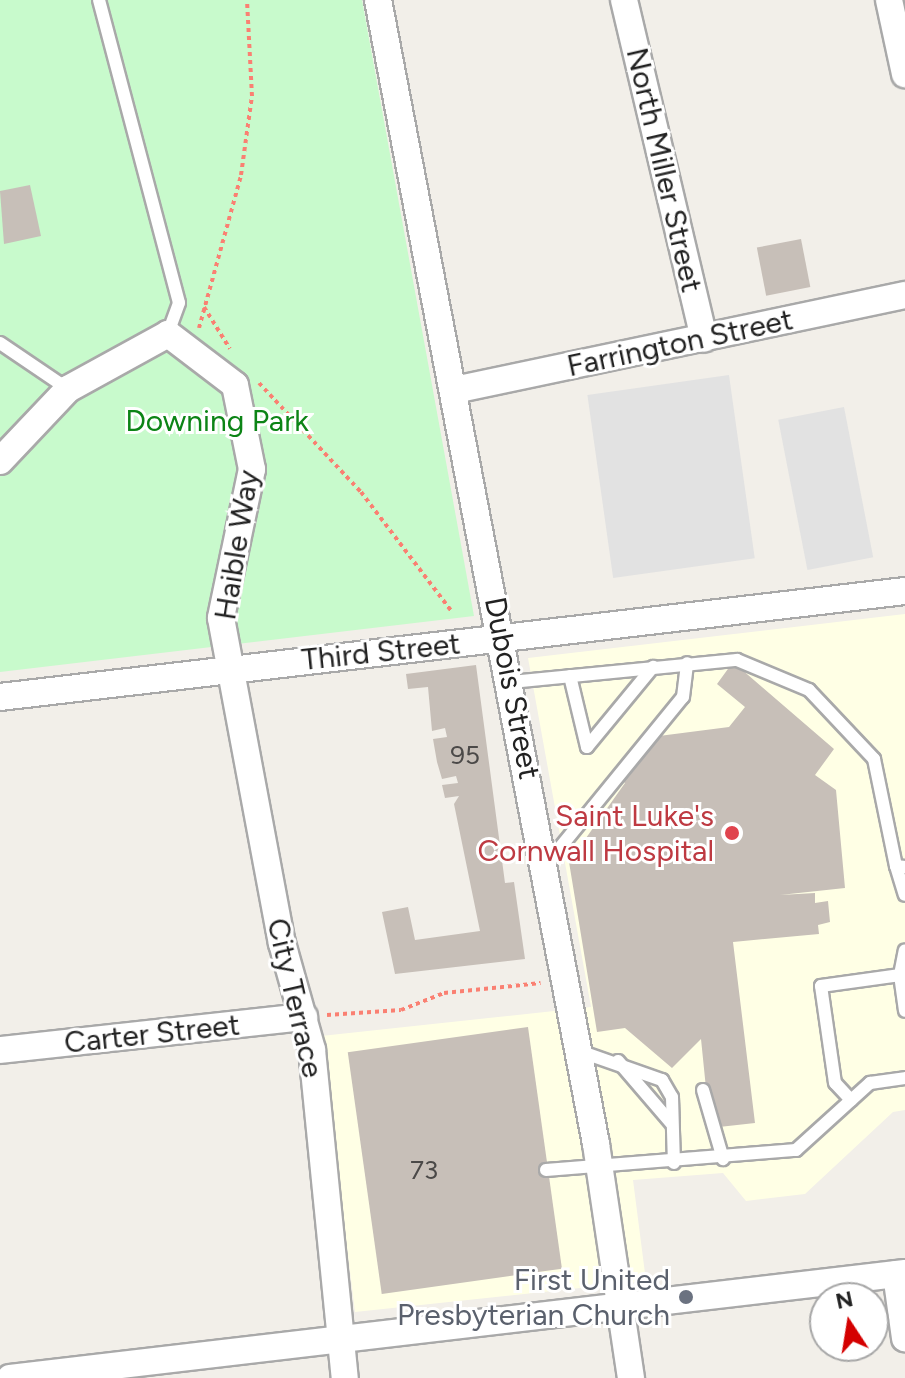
<!DOCTYPE html>
<html>
<head>
<meta charset="utf-8">
<style>
	body { margin:0 }
	#map { position:relative; width:905px; height:1378px; overflow:hidden; background:#f2efe9; font-family:Figtree,sans-serif }
	div>[style] { position:absolute }
	[style*='--x'] { left:calc(var(--x)*1px); top:calc(var(--y)*1px); width:calc(var(--w)*1px); rotate:calc(var(--a)*1deg) }
	.education>* { inset:0; background:#ffffe5 }
	.park>* { inset:0; background:#c8facc }
	.parking>* { inset:0; background:#e2e2e2; transform-origin:0 0 }
	.building>* { inset:0; background:#c7bfb8; transform-origin:0 0 }
	.path>* { height:4px; margin-top:-2px; transform-origin:0; background:repeating-linear-gradient(90deg,#fa8072 0 4px,transparent 0 8px) }
	.roads { filter:drop-shadow(2px 0 #a9a9a9) drop-shadow(-2px 0 #a9a9a9) drop-shadow(0 2px #a9a9a9) drop-shadow(0 -2px #a9a9a9) }
	.lane>* { height:12px; margin:-6px; padding:0 6px; transform-origin:6px; border-radius:6px; background:#fff }
	.street>* { height:26px; margin:-13px; padding:0 13px; transform-origin:13px; border-radius:13px; background:#fff }
	.dots>* { width:22px; height:22px; translate:-50% -50%; box-sizing:border-box; border:4px solid #fff; border-radius:50% }
	span { translate:-50% -50%; white-space:nowrap; text-align:center; line-height:1.15; -webkit-text-stroke:6px #fff; paint-order:stroke }
	.number-label { font-size:26px; color:#4b4948 }
	.number-label span { -webkit-text-stroke-width:0 }
	.street-label { font-size:30px; color:#222 }
	.park-label { font-size:30px; color:#0c8416 }
	.health-label { font-size:30px; color:#be3a42 }
	.right { translate:-100% -50%; text-align:right }
	.worship-label { font-size:30px; color:#5b616d }
	.north { position:absolute; left:809px; top:1282px; width:80px; height:80px; box-sizing:border-box; background:#fff; border:2px solid #a7a7a7; border-radius:50%; rotate:348deg; font-size:22px; font-weight:700; line-height:32px; text-align:center; color:#222 }
	.north::after { content:''; display:block; margin:auto; width:28px; height:36px; background:#d40000; clip-path:polygon(50% 0,100% 100%,50% 72%,0 100%) }
</style>
</head>
<body>
<div id="map">
	<div class="education">
		<div style="clip-path:polygon(905px 614px,905px 1110px,893px 1112px,805px 1194px,746px 1201px,723px 1173px,633px 1180px,646px 1281px,355px 1312px,321px 1036px,591px 1007px,528px 658px)"></div>
	</div>
	<div class="park">
		<div style="clip-path:polygon(0 0,362px 0,474px 616px,0 672px)"></div>
	</div>
	<div class="parking">
		<div style="left:729px;top:375px;width:185px;height:143px;rotate:82deg"></div>
		<div style="left:844px;top:407px;width:153px;height:67px;rotate:79deg"></div>
	</div>
	<div class="building">
		<div style="clip-path:polygon(30px 185px,41px 236px,4px 244px,0 191px)"></div>
		<div style="left:801px;top:239px;width:49px;height:45px;rotate:79deg"></div>
		<div style="clip-path:polygon(733px 662px,834px 749px,815px 775px,836px 790px,845px 888px,780px 895px,815px 893px,815px 903px,828px 901px,830px 922px,818px 925px,819px 934px,733px 942px,755px 1123px,710px 1128px,701px 1039px,672px 1068px,625px 1028px,597px 1032px,569px 862px,625px 783px,613px 772px,648px 728px,659px 736px,729px 727px,745px 707px,717px 684px)"></div>
		<div style="clip-path:polygon(476px 665px,505px 883px,514px 882px,525px 959px,395px 974px,382px 912px,408px 907px,415px 940px,480px 931px,454px 804px,459px 796px,445px 798px,442px 785px,458px 783px,456px 776px,442px 779px,437px 762px,433px 739px,447px 737px,445px 728px,432px 731px,428px 687px,408px 689px,406px 674px)"></div>
		<div style="left:528px;top:1027px;width:244px;height:182px;rotate:82deg"></div>
	</div>
	<div class="path">
		<div style="--x:204;--y:307;--w:49;--a:58.2"></div>
		<div style="--x:199;--y:328;--w:159;--a:-74.6"></div>
		<div style="--x:241;--y:175;--w:80;--a:-82.1"></div>
		<div style="--x:252;--y:96;--w:96;--a:-93"></div>
		<div style="--x:259;--y:383;--w:149;--a:46.9"></div>
		<div style="--x:361;--y:492;--w:151;--a:52.8"></div>
		<div style="--x:327;--y:1015;--w:74;--a:-3.9"></div>
		<div style="--x:401;--y:1010;--w:46;--a:-21.6"></div>
		<div style="--x:444;--y:993;--w:97;--a:-5.9"></div>
	</div>
	<div class="roads">
		<div class="lane">
			<div style="--x:99;--y:0;--w:313;--a:75.2"></div>
			<div style="--x:179;--y:303;--w:33;--a:110"></div>
			<div style="--x:0;--y:343;--w:82;--a:34.1"></div>
			<div style="--x:570;--y:676;--w:73;--a:76.5"></div>
			<div style="--x:587;--y:747;--w:104;--a:-50.5"></div>
			<div style="--x:511;--y:682;--w:227;--a:-5.6"></div>
			<div style="--x:737;--y:660;--w:78;--a:22.6"></div>
			<div style="--x:809;--y:690;--w:95;--a:46.7"></div>
			<div style="--x:874;--y:759;--w:109;--a:78.4"></div>
			<div style="--x:896;--y:866;--w:9;--a:6"></div>
			<div style="--x:545;--y:866;--w:218;--a:-50.8"></div>
			<div style="--x:683;--y:697;--w:34;--a:-83"></div>
			<div style="--x:896;--y:866;--w:30;--a:73"></div>
			<div style="--x:900;--y:975;--w:25;--a:-79"></div>
			<div style="--x:579;--y:1051;--w:88;--a:19.3"></div>
			<div style="--x:662;--y:1080;--w:20;--a:60"></div>
			<div style="--x:672;--y:1097;--w:66;--a:88.3"></div>
			<div style="--x:618;--y:1061;--w:83;--a:49.4"></div>
			<div style="--x:703;--y:1090;--w:72;--a:73.8"></div>
			<div style="--x:851;--y:1100;--w:23;--a:-133"></div>
			<div style="--x:835;--y:1083;--w:98;--a:-98.2"></div>
			<div style="--x:821;--y:986;--w:80;--a:-7.9"></div>
			<div style="--x:900;--y:975;--w:36;--a:82"></div>
			<div style="--x:546;--y:1170;--w:251;--a:-4.6"></div>
			<div style="--x:796;--y:1150;--w:100;--a:-42.2"></div>
			<div style="--x:870;--y:1083;--w:35;--a:-8"></div>
		</div>
		<div class="street">
			<div style="--x:378;--y:0;--w:1165;--a:79.21"></div>
			<div style="--x:596;--y:1144;--w:237;--a:81.5"></div>
			<div style="--x:624;--y:0;--w:348;--a:76.7"></div>
			<div style="--x:889;--y:0;--w:76;--a:77.8"></div>
			<div style="--x:454;--y:390;--w:461;--a:-11.9"></div>
			<div style="--x:0;--y:461;--w:99;--a:-46.6"></div>
			<div style="--x:68;--y:389;--w:114;--a:-28.8"></div>
			<div style="--x:168;--y:334;--w:84;--a:37.3"></div>
			<div style="--x:235;--y:385;--w:86;--a:78.6"></div>
			<div style="--x:252;--y:469;--w:152;--a:101.8"></div>
			<div style="--x:221;--y:618;--w:331;--a:79.4"></div>
			<div style="--x:282;--y:943;--w:111;--a:74.3"></div>
			<div style="--x:312;--y:1050;--w:330;--a:84.3"></div>
			<div style="--x:0;--y:697;--w:911;--a:-6.68"></div>
			<div style="--x:0;--y:1050;--w:306;--a:-6.2"></div>
			<div style="--x:896;--y:1274;--w:65;--a:82"></div>
			<div style="--x:10;--y:1378;--w:901;--a:-6.69"></div>
		</div>
	</div>
	<div class="dots">
		<div style="left:732px;top:833px;background:#e0444e"></div>
		<div style="left:686px;top:1297px;background:#6b7280"></div>
	</div>
	<div class="number-label">
		<span style="left:465px;top:756px">95</span>
		<span style="left:424px;top:1171px">73</span>
	</div>
	<div class="street-label">
		<span style="left:664px;top:170px;rotate:77deg">North Miller Street</span>
		<span style="left:680px;top:343px;rotate:-12deg">Farrington Street</span>
		<span style="left:237px;top:545px;rotate:-81deg">Haible Way</span>
		<span style="left:381px;top:652px;rotate:-6deg">Third Street</span>
		<span style="left:512px;top:688px;rotate:79deg">Dubois Street</span>
		<span style="left:295px;top:998px;rotate:77deg">City Terrace</span>
		<span style="left:152px;top:1034px;rotate:-6deg">Carter Street</span>
	</div>
	<div class="park-label">
		<span style="left:217px;top:421px">Downing Park</span>
	</div>
	<div class="health-label">
		<span class="right" style="left:714px;top:833px">Saint Luke's<br>Cornwall Hospital</span>
	</div>
	<div class="worship-label">
		<span class="right" style="left:670px;top:1297px">First United<br>Presbyterian Church</span>
	</div>
	<div class="north">N</div>
</div>
</body>
</html>
